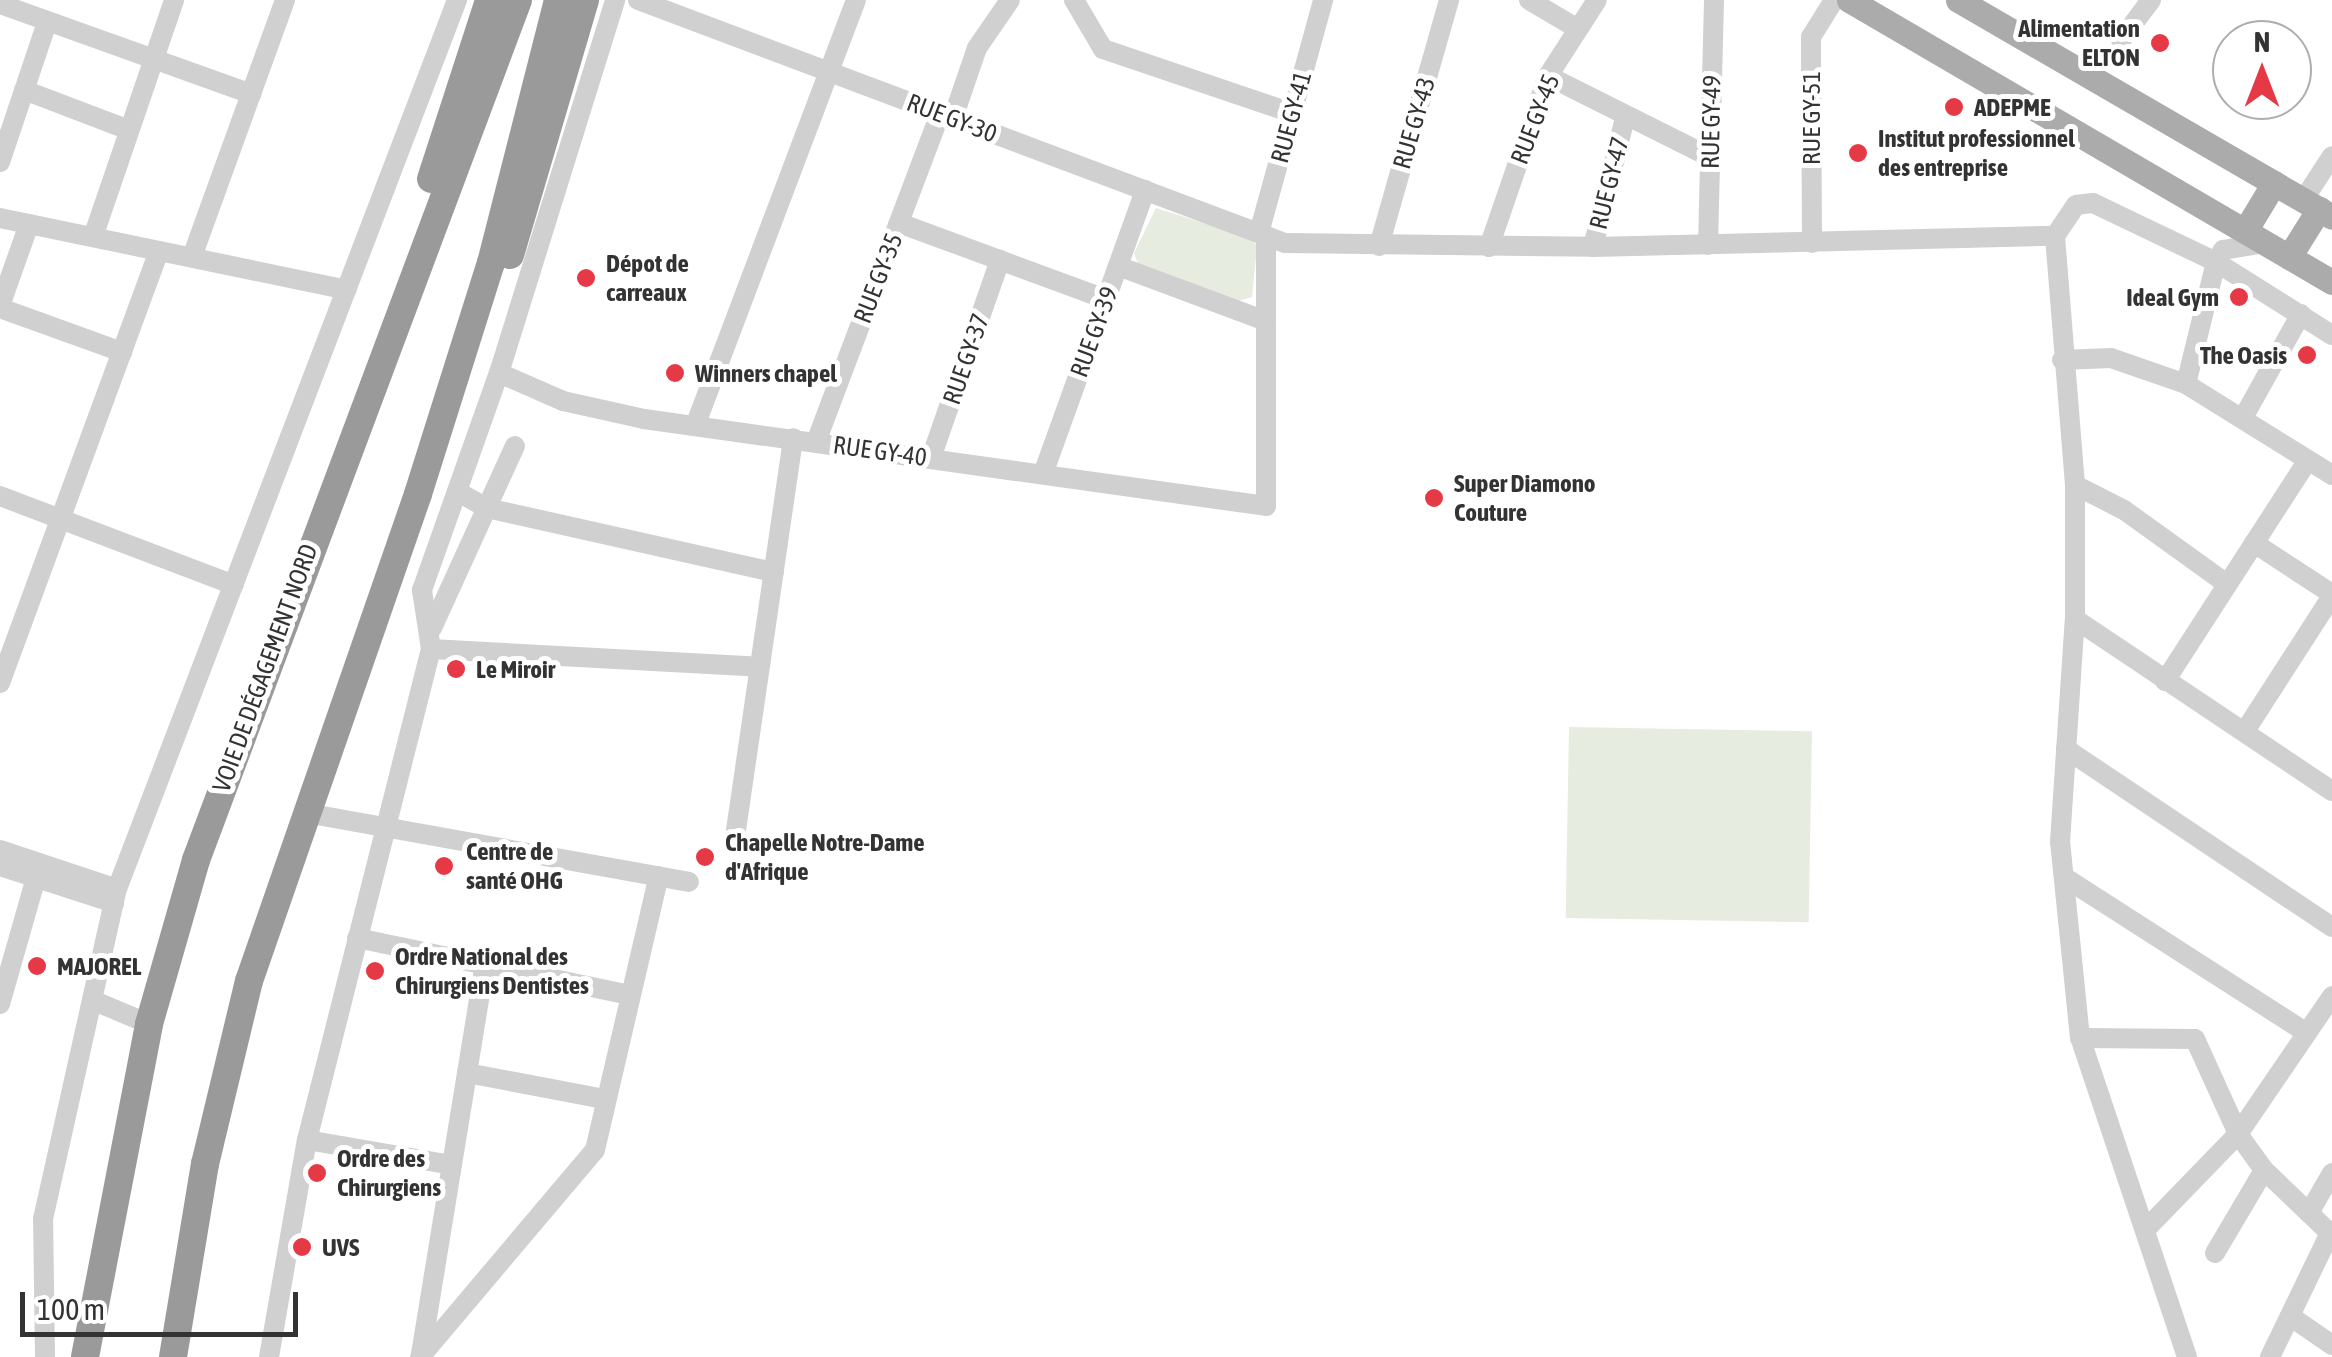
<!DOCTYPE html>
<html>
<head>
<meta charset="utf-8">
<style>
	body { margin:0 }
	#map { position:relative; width:2332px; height:1357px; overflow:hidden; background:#fff; font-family:"Asap Condensed",sans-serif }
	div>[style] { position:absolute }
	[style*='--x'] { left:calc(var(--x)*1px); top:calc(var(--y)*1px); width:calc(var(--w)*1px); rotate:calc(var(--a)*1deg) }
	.green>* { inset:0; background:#e6ecdf; transform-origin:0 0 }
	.minor>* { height:20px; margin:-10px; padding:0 10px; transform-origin:10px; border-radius:10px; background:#d0d0d0 }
	.major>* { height:25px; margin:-12.5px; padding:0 12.5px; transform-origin:12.5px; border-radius:12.5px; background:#ababab }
	.highway>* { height:28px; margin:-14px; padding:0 14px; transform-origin:14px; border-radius:14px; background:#9a9a9a }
	.dots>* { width:28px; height:28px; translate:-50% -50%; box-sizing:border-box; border:5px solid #fff; border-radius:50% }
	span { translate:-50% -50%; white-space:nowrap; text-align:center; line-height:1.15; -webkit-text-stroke:10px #fff; paint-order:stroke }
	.poi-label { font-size:25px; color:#333; font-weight:700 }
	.right { translate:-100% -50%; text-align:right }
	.left { translate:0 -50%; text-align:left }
	.street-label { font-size:25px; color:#333 }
	.north { position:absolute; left:2212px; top:20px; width:100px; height:100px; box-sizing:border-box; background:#fff; border:2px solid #adadad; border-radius:50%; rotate:0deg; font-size:28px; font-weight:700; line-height:40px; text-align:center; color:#333 }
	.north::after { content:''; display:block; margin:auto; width:35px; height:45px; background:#e63946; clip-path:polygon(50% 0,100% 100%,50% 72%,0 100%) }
	.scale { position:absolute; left:20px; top:1292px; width:278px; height:45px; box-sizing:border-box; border:5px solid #333; border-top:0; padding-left:12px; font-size:30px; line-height:35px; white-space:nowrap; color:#333; -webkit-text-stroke:8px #fff; paint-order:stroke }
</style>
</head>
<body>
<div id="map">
	<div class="green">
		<div style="clip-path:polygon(1156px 208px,1251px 238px,1257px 246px,1252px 297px,1238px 301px,1138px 264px,1134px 253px)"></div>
		<div style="left:1569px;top:727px;width:243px;height:191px;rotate:1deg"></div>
	</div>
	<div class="minor">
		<div style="--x:638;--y:0;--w:691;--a:20.59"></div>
		<div style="--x:1285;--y:243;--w:308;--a:0.7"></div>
		<div style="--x:1593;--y:247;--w:462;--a:-1.4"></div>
		<div style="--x:1074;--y:0;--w:57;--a:59.4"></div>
		<div style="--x:1103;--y:49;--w:200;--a:18.7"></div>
		<div style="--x:1529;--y:0;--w:57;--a:30.6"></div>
		<div style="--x:0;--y:4;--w:267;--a:19.7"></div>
		<div style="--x:2121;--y:40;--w:50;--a:-53.1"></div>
		<div style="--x:1548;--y:76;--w:181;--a:26.6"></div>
		<div style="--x:24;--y:90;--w:112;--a:20.9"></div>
		<div style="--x:953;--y:118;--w:74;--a:-71.1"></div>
		<div style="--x:977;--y:48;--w:58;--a:-55.5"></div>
		<div style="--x:0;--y:162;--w:148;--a:-71.4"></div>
		<div style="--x:2304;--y:199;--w:51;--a:-56.9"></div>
		<div style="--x:0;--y:218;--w:354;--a:11.7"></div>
		<div style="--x:899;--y:223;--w:221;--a:20.2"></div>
		<div style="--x:1259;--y:233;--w:242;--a:-74.6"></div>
		<div style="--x:93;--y:237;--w:250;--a:-71.1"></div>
		<div style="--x:1812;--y:243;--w:206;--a:-90.3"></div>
		<div style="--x:1811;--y:37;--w:44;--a:-58.1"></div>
		<div style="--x:1708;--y:245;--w:245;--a:-88.6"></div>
		<div style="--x:1379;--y:246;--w:256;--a:-74.1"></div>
		<div style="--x:1489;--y:247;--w:181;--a:-71"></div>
		<div style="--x:1548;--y:76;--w:90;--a:-57.2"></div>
		<div style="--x:1593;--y:247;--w:133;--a:-76.1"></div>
		<div style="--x:192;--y:257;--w:273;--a:-70.1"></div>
		<div style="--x:1118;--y:266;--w:158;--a:20.4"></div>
		<div style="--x:0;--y:306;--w:87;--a:-70.5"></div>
		<div style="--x:0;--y:308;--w:130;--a:19.8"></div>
		<div style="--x:2062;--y:360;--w:49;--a:-2.3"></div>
		<div style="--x:2111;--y:358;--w:79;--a:19.1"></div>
		<div style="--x:2186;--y:384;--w:172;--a:31.9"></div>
		<div style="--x:499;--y:373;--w:70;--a:23.6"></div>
		<div style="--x:563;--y:401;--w:83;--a:12.5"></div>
		<div style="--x:644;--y:419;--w:628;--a:7.96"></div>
		<div style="--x:1266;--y:506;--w:270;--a:-90"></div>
		<div style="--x:2186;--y:384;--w:126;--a:-76.2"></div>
		<div style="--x:2216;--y:262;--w:14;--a:-60"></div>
		<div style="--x:2223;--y:250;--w:43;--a:-9.5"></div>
		<div style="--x:2243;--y:418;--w:119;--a:-60.9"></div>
		<div style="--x:695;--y:426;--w:455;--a:-69.3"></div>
		<div style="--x:816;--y:442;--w:351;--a:-69.3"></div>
		<div style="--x:931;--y:458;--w:210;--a:-70.8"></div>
		<div style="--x:1043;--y:474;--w:302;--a:-70.2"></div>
		<div style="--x:2075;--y:485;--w:55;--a:27"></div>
		<div style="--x:2124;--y:510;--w:127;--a:35.7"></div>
		<div style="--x:458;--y:492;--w:33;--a:29"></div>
		<div style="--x:487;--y:508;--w:294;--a:12.6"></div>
		<div style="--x:0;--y:496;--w:250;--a:20.8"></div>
		<div style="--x:2254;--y:543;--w:93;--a:33.2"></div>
		<div style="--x:2075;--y:619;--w:309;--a:33.8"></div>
		<div style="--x:432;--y:628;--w:200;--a:-65.5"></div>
		<div style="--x:431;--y:649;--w:329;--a:3.1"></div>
		<div style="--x:2165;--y:681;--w:263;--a:-57.1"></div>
		<div style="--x:0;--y:683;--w:460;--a:-69.8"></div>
		<div style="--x:2245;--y:731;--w:161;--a:-57.2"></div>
		<div style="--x:2066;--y:749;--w:320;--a:33.8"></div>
		<div style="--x:306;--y:813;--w:389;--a:10.2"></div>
		<div style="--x:735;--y:837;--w:403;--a:-81.7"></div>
		<div style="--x:0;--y:850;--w:123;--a:18.4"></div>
		<div style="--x:0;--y:866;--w:120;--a:18"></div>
		<div style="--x:2067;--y:879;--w:285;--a:32.7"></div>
		<div style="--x:357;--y:938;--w:278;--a:11.8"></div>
		<div style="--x:92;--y:1000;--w:62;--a:22.8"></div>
		<div style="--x:0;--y:1004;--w:131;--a:-74.1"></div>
		<div style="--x:2080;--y:1038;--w:115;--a:0.5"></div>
		<div style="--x:2195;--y:1039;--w:104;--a:65.6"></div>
		<div style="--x:2238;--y:1134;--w:44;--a:54.2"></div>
		<div style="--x:2264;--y:1170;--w:94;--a:43.7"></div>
		<div style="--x:467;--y:1073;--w:139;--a:10.7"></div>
		<div style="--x:307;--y:1140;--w:147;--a:9.8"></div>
		<div style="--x:2309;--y:1213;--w:46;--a:-60.1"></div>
		<div style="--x:2146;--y:1229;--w:132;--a:-45.9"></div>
		<div style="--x:2238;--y:1134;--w:167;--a:-55.7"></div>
		<div style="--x:2215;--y:1253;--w:96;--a:-59.4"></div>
		<div style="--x:2290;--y:1316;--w:51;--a:34.6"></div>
		<div style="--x:421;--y:1354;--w:394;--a:-80.7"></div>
		<div style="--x:45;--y:1357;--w:138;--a:-90.8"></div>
		<div style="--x:43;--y:1219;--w:338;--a:-77.4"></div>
		<div style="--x:117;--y:889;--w:952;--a:-69.07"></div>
		<div style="--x:269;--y:1357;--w:220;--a:-80.1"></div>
		<div style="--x:307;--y:1140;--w:506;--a:-75.83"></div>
		<div style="--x:431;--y:649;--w:60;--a:-98.7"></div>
		<div style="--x:422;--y:590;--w:230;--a:-70.5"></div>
		<div style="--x:499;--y:373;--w:391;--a:-72.7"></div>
		<div style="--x:420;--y:1357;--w:271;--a:-49.8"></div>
		<div style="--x:595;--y:1150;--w:281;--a:-76.9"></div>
		<div style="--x:2187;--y:1357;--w:336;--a:-108.5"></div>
		<div style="--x:2080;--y:1038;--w:197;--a:-95.8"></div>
		<div style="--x:2060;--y:842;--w:224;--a:-86.2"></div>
		<div style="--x:2075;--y:619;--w:134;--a:-90"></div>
		<div style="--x:2075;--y:485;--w:250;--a:-94.6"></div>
		<div style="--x:2055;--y:236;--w:37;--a:-56"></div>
		<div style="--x:2076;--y:205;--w:17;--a:-7"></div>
		<div style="--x:2093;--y:203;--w:136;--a:25.6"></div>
		<div style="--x:2216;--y:262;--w:137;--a:32.2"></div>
		<div style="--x:2270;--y:1357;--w:138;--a:-64.2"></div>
	</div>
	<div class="major">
		<div style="--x:1849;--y:0;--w:559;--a:30.28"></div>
		<div style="--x:1958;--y:0;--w:432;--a:30.1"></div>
		<div style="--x:2245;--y:231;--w:56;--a:-58.9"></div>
		<div style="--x:2289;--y:257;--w:57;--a:-58"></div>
	</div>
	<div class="highway">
		<div style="--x:431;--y:179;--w:188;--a:-72"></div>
		<div style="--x:510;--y:255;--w:266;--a:-73.6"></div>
		<div style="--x:85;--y:1357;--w:339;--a:-79.1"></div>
		<div style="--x:149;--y:1024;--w:171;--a:-74"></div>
		<div style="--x:196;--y:860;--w:918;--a:-69.47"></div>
		<div style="--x:173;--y:1357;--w:196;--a:-80.6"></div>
		<div style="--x:205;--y:1164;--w:188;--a:-76.5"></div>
		<div style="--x:249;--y:981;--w:515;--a:-70.86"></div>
		<div style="--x:418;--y:494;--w:242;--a:-72.5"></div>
		<div style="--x:491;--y:263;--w:271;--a:-75.7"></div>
	</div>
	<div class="dots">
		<div style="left:2160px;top:43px;background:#e63946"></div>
		<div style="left:1954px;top:107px;background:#e63946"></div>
		<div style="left:1858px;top:153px;background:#e63946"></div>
		<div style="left:586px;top:278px;background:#e63946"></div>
		<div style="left:2239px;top:297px;background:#e63946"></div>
		<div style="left:2307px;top:355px;background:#e63946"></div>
		<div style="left:675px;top:373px;background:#e63946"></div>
		<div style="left:1434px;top:498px;background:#e63946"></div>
		<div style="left:456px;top:669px;background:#e63946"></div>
		<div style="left:705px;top:857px;background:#e63946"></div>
		<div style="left:444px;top:866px;background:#e63946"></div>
		<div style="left:37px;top:966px;background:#e63946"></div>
		<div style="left:375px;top:971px;background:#e63946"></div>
		<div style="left:317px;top:1173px;background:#e63946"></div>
		<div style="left:302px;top:1247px;background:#e63946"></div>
	</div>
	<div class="poi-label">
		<span class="right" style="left:2140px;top:43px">Alimentation<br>ELTON</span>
		<span class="left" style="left:1974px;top:107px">ADEPME</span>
		<span class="left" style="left:1878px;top:153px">Institut professionnel<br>des entreprise</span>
		<span class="left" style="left:606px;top:278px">Dépot de<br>carreaux</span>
		<span class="right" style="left:2219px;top:297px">Ideal Gym</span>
		<span class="right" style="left:2287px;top:355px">The Oasis</span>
		<span class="left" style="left:695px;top:373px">Winners chapel</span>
		<span class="left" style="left:1454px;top:498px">Super Diamono<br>Couture</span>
		<span class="left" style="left:476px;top:669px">Le Miroir</span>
		<span class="left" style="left:725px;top:857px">Chapelle Notre-Dame<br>d'Afrique</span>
		<span class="left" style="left:466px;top:866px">Centre de<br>santé OHG</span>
		<span class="left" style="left:395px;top:971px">Ordre National des<br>Chirurgiens Dentistes</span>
		<span class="left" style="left:57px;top:966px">MAJOREL</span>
		<span class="left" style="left:337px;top:1173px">Ordre des<br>Chirurgiens</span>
		<span class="left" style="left:322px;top:1247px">UVS</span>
	</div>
	<div class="street-label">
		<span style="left:1291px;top:117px;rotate:-75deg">RUE GY-41</span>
		<span style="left:952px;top:118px;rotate:21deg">RUE GY-30</span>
		<span style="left:1811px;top:118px;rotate:-90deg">RUE GY-51</span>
		<span style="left:1535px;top:119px;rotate:-69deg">RUE GY-45</span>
		<span style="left:1711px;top:122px;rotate:-89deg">RUE GY-49</span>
		<span style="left:1414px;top:123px;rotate:-74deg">RUE GY-43</span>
		<span style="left:1609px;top:183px;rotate:-76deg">RUE GY-47</span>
		<span style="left:878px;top:278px;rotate:-69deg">RUE GY-35</span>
		<span style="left:1094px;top:332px;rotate:-70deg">RUE GY-39</span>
		<span style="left:966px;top:359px;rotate:-71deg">RUE GY-37</span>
		<span style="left:880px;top:451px;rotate:8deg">RUE GY-40</span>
		<span style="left:265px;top:668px;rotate:-70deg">VOIE DE DÉGAGEMENT NORD</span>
	</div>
	<div class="north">N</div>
	<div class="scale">100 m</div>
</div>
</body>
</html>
